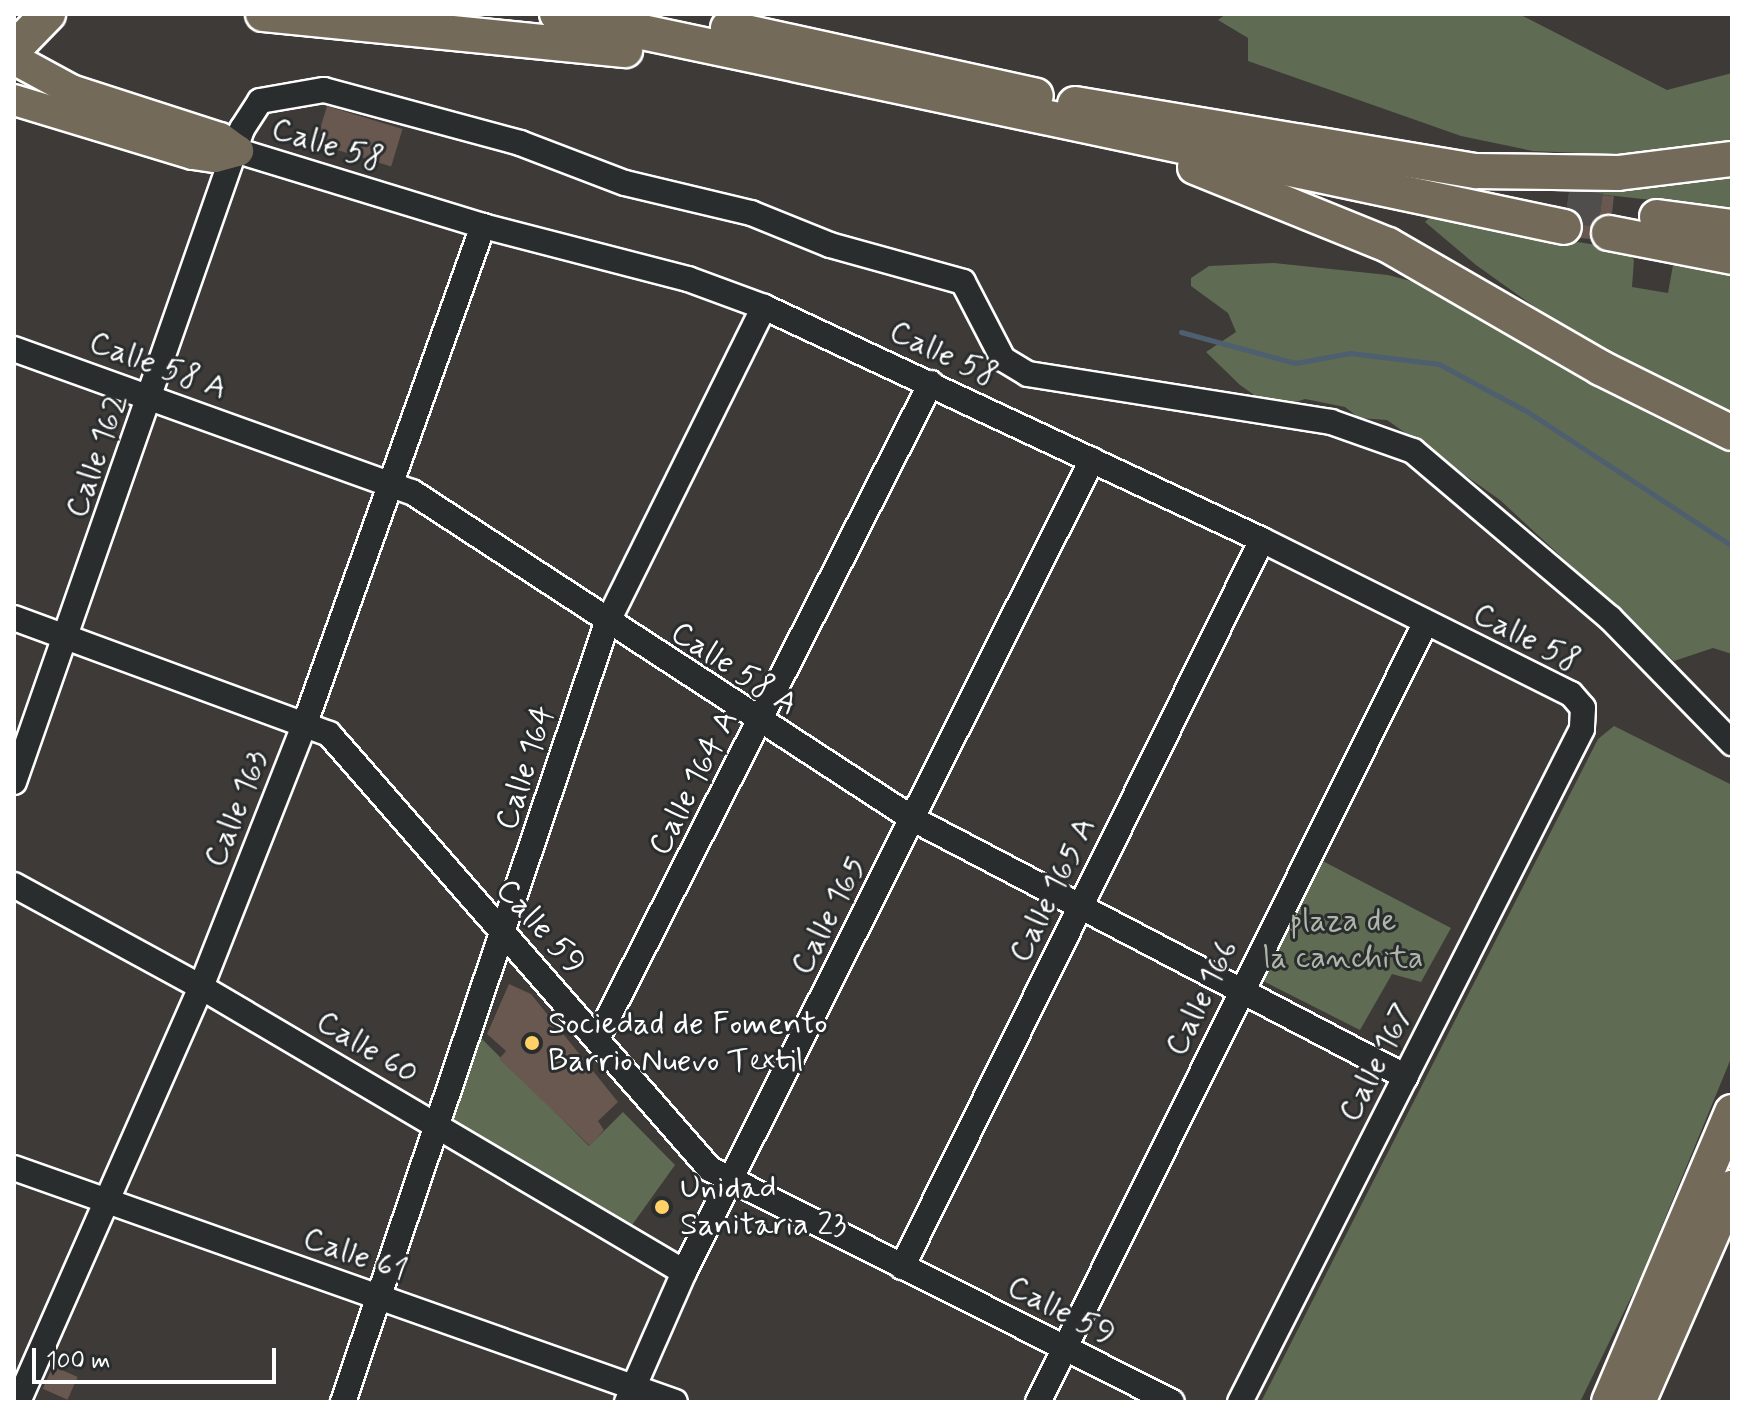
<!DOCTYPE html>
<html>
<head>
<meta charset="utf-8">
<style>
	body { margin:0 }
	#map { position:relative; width:1746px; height:1416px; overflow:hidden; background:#3d3a38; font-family:Mynerve,sans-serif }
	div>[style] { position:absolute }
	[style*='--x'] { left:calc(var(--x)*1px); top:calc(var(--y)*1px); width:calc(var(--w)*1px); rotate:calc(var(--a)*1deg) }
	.green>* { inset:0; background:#5f6b52 }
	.stream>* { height:5px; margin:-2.5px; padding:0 2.5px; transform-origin:2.5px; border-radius:2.5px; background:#4e5f70 }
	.building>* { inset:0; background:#685850; transform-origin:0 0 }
	.highway-tunnel>* { height:34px; margin-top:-17px; transform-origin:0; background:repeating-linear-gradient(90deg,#504e4c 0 34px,transparent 0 51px) }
	.roads { filter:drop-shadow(2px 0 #fff) drop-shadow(-2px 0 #fff) drop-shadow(0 2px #fff) drop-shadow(0 -2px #fff) }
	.minor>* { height:24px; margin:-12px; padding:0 12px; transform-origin:12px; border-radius:12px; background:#2a2d2e }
	.major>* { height:30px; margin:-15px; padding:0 15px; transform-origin:15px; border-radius:15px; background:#746a5a }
	.highway>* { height:34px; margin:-17px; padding:0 17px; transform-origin:17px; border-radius:17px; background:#746a5a }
	.dots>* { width:22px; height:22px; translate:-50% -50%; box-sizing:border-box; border:4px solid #2a2d2e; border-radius:50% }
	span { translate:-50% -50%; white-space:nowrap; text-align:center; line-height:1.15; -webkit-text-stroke:6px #2a2d2e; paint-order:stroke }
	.street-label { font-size:32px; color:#fff }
	.park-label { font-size:32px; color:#afb5a8 }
	.poi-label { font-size:32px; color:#fff }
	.left { translate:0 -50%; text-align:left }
	.frame { position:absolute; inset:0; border:16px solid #fff; pointer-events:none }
	.scale { position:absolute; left:32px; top:1348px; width:244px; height:36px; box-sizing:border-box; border:4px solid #fff; border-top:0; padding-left:10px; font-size:24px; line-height:28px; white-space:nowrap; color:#fff; -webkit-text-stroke:6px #2a2d2e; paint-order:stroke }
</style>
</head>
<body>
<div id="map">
	<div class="green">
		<div style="clip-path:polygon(1226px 14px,1519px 14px,1667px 90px,1732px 73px,1732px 142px,1628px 155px,1533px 151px,1461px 136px,1248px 61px,1248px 38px,1218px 20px)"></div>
		<div style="clip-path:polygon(1732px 169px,1732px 209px,1481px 181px)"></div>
		<div style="clip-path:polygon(1429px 218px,1627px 250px,1634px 260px,1632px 287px,1668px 293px,1673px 265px,1686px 257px,1732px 274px,1732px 419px,1591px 347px,1476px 265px,1425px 222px)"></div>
		<div style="clip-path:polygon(1274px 263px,1388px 275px,1437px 288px,1651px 415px,1732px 454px,1732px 654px,1713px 648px,1674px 661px,1500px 500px,1387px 420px,1359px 418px,1345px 407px,1305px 399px,1289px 404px,1257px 397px,1240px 385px,1206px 352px,1236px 332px,1228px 313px,1191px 286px,1191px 278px,1209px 266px)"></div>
		<div style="clip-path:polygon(1614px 726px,1732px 785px,1732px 1056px,1640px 1279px,1580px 1402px,1261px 1402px,1598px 739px)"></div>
		<div style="clip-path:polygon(1317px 858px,1451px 928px,1421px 982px,1392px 974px,1360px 1030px,1257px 978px)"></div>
		<div style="clip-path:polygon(479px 1036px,589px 1146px,623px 1112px,675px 1165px,632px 1225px,449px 1124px)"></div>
	</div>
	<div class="stream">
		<div style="--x:1181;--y:332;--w:118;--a:15.2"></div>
		<div style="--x:1295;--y:363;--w:56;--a:-10.3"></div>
		<div style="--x:1350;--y:353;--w:90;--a:7"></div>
		<div style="--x:1439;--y:364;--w:101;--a:28.3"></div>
		<div style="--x:1528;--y:412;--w:244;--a:33.3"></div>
	</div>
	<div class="building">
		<div style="left:327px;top:106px;width:79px;height:39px;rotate:17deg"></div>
		<div style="clip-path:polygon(1569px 192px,1614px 196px,1612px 213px,1593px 221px,1590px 239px,1580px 238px,1583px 222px,1567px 207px)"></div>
		<div style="clip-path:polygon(509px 984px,531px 994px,618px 1102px,598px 1121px,604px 1130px,590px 1146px,499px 1059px,506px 1051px,487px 1034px)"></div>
		<div style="left:53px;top:1366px;width:27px;height:25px;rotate:24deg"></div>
	</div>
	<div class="highway-tunnel">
		<div style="--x:1567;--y:206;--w:45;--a:7.6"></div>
	</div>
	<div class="roads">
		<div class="minor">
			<div style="--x:238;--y:151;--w:256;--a:17"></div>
			<div style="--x:483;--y:226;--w:212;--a:14.5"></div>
			<div style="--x:688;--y:279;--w:81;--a:20.2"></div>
			<div style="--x:764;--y:307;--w:550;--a:25.07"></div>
			<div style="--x:1262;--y:540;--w:345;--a:26.5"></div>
			<div style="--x:1571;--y:694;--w:18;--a:49"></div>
			<div style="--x:1583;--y:708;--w:21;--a:93"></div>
			<div style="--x:1582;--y:729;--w:755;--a:116.94"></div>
			<div style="--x:14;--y:349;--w:423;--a:19.8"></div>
			<div style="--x:412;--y:492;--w:598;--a:33.13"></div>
			<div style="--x:913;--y:819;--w:556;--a:27.62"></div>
			<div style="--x:14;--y:618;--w:336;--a:20.2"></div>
			<div style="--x:329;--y:734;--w:578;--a:48.79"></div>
			<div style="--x:710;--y:1169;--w:517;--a:26.76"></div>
			<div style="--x:14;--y:782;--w:692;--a:-70.75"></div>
			<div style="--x:242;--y:129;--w:33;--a:-57"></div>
			<div style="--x:260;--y:101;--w:65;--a:-9.8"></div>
			<div style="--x:324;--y:90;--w:203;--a:15.1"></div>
			<div style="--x:520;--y:143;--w:112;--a:20.9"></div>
			<div style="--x:625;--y:183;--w:130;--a:13.4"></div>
			<div style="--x:751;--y:213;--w:85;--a:22.1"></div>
			<div style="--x:830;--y:245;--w:138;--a:15.5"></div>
			<div style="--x:963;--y:282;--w:87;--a:62.5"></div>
			<div style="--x:1003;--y:359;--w:29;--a:31"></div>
			<div style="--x:1028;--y:374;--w:307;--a:9"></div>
			<div style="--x:1331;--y:422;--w:87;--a:19.5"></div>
			<div style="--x:1413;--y:451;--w:258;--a:40.3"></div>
			<div style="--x:1610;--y:618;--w:175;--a:45.7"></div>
			<div style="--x:14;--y:885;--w:213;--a:28.6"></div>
			<div style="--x:201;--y:987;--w:561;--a:30.54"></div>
			<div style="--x:597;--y:1039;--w:736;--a:-63.02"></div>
			<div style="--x:14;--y:1168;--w:701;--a:19.49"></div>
			<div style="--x:902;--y:1267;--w:811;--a:-63.66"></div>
			<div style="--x:18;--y:1402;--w:454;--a:-66.2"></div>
			<div style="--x:201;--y:987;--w:284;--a:-68.5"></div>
			<div style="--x:305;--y:723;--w:528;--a:-70.3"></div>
			<div style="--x:343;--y:1402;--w:823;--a:-71.28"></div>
			<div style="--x:607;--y:623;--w:353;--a:-63.6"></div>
			<div style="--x:627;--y:1402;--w:142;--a:-66.3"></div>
			<div style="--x:684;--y:1272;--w:909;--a:-63.32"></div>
			<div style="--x:1038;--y:1402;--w:871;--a:-63.55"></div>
		</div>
		<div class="major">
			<div style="--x:14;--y:59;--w:65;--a:28.5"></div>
			<div style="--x:71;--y:90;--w:157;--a:17.9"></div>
			<div style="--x:220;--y:138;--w:22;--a:36"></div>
			<div style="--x:14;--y:100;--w:187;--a:16.8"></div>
			<div style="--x:193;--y:154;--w:22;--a:8"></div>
			<div style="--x:215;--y:157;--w:24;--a:-15"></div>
		</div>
		<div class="highway">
			<div style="--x:263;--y:14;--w:364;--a:5.7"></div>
			<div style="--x:557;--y:14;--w:1029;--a:11.94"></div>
			<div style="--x:728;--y:28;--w:315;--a:12.4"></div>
			<div style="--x:14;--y:49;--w:49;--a:-45.8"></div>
			<div style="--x:1075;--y:104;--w:407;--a:9.5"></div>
			<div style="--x:1476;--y:171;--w:142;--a:0.8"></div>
			<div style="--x:1618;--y:173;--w:115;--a:-7"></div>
			<div style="--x:1195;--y:167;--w:208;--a:22"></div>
			<div style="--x:1388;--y:245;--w:246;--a:30"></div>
			<div style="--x:1601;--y:368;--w:146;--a:26.4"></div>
			<div style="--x:1657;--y:217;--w:76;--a:7.6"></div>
			<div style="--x:1609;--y:233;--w:125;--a:11"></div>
			<div style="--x:1609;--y:1402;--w:315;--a:-67"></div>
			<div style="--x:1638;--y:1402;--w:234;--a:-66.3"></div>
		</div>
	</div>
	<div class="dots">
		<div style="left:532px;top:1043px;background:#ffd166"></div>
		<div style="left:662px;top:1207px;background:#ffd166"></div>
	</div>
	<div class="street-label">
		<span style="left:327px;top:145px;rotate:17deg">Calle 58</span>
		<span style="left:943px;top:354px;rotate:25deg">Calle 58</span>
		<span style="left:158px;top:366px;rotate:20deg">Calle 58 A</span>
		<span style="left:97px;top:456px;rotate:-71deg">Calle 162</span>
		<span style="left:1526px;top:638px;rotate:27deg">Calle 58</span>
		<span style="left:734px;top:669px;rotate:33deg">Calle 58 A</span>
		<span style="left:526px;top:768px;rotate:-72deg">Calle 164</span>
		<span style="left:694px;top:783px;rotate:-63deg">Calle 164 A</span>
		<span style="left:237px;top:809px;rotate:-68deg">Calle 163</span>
		<span style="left:1053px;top:890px;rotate:-64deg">Calle 165 A</span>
		<span style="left:829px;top:916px;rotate:-63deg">Calle 165</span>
		<span style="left:540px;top:927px;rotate:48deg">Calle 59</span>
		<span style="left:1202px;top:998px;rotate:-64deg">Calle 166</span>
		<span style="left:367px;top:1048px;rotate:31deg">Calle 60</span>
		<span style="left:1377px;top:1063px;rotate:-63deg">Calle 167</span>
		<span style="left:355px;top:1255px;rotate:19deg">Calle 61</span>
		<span style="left:1061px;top:1311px;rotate:27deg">Calle 59</span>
	</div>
	<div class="park-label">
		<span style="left:1343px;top:940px">plaza de<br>la canchita</span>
	</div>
	<div class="poi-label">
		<span class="left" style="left:548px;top:1043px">Sociedad de Fomento<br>Barrio Nuevo Textil</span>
		<span class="left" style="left:680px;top:1207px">Unidad<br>Sanitaria 23</span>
	</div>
	<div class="frame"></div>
	<div class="scale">100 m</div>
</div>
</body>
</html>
